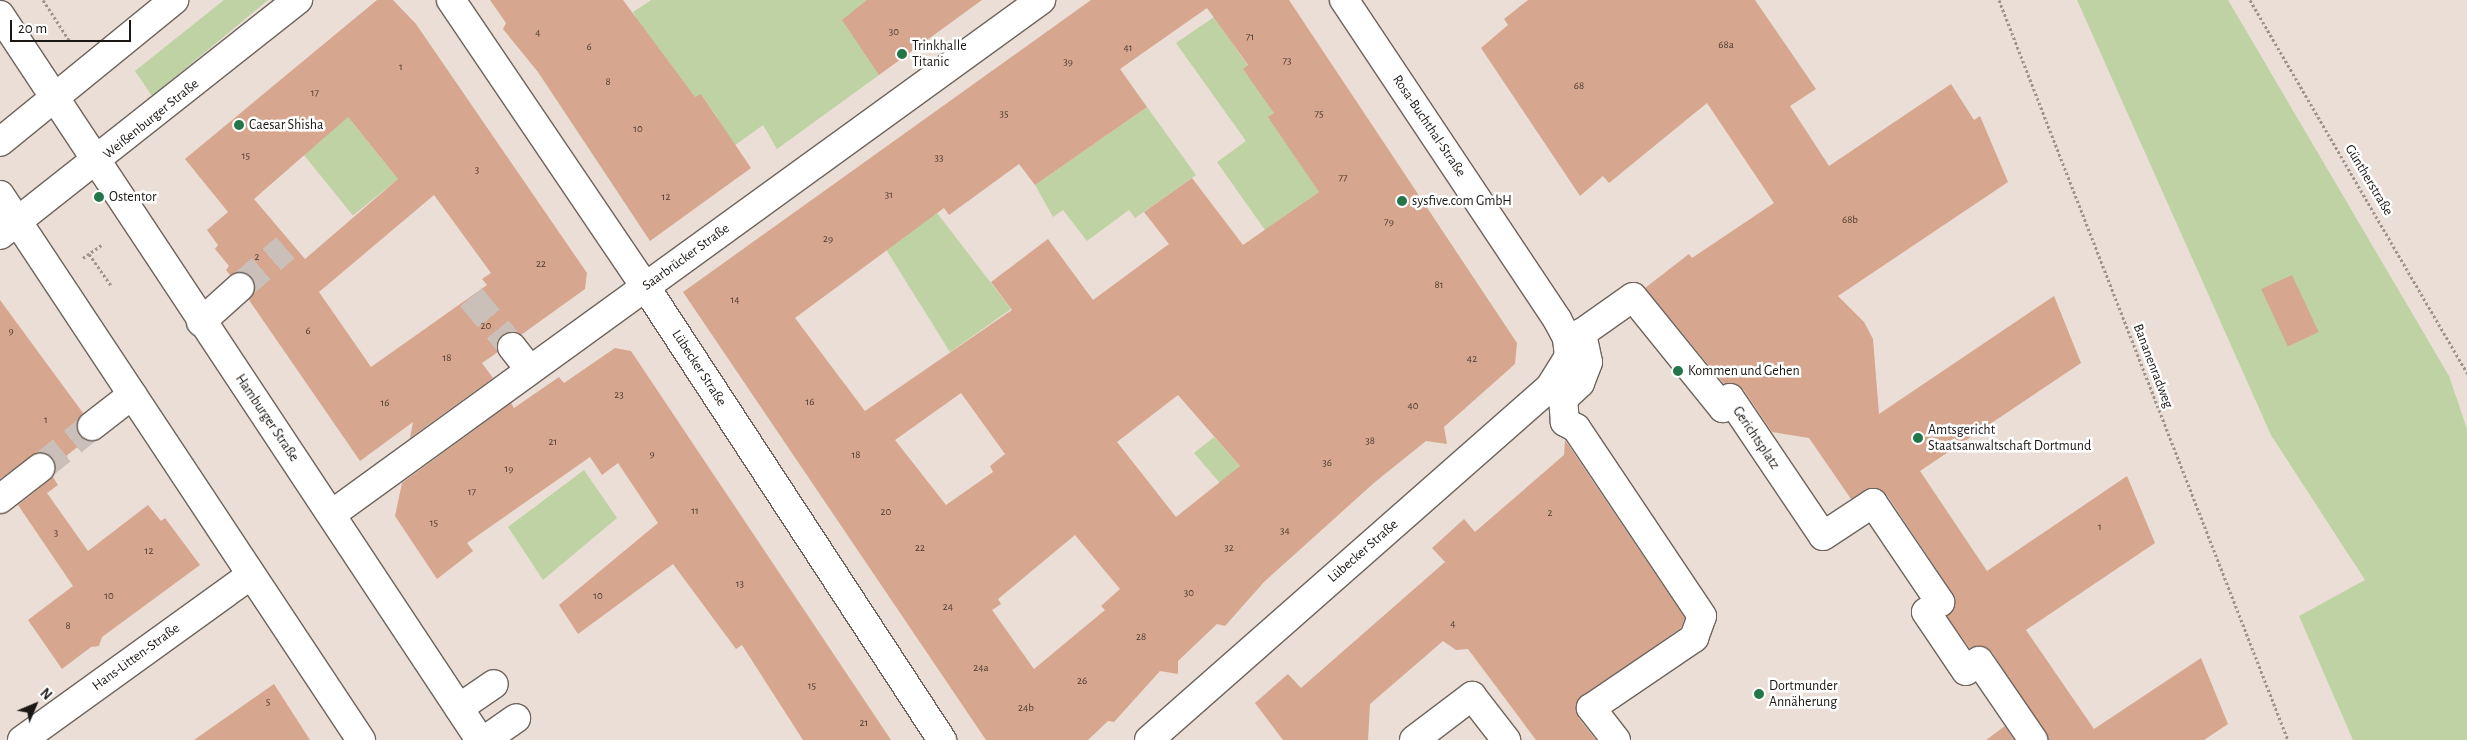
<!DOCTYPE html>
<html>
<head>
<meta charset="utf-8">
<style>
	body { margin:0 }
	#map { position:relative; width:2467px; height:740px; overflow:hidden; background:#eaded6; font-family:"Alegreya Sans",sans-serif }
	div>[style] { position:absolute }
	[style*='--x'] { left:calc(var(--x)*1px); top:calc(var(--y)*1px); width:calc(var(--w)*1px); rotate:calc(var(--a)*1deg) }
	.green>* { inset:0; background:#bfd2a4; transform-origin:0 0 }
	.building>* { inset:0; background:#d7a68e; transform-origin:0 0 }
	.minor-tunnel>* { height:28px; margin-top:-14px; transform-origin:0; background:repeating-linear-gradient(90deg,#cbc0b9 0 28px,transparent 0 42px) }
	.path>* { height:3px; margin-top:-1.5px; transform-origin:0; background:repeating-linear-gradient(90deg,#9d948e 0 2.5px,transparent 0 5px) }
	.roads { filter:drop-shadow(1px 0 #6e645d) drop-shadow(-1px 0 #6e645d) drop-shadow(0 1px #6e645d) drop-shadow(0 -1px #6e645d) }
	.minor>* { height:28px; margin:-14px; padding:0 14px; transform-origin:14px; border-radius:14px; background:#fff }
	.major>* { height:28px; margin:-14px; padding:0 14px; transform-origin:14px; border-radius:14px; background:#fff }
	.dots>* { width:14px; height:14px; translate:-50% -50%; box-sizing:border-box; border:2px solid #fff; border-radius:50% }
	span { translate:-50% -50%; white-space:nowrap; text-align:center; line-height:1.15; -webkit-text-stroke:5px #fff; paint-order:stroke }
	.number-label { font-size:11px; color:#4a3b32 }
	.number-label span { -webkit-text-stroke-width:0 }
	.poi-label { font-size:14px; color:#1b1714 }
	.left { translate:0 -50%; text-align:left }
	.street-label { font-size:14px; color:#1b1714 }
	.north { position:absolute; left:10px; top:680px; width:50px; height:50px; -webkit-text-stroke:4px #fff; paint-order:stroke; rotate:45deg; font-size:14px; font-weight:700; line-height:20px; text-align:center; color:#1b1714 }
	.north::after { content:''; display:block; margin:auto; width:18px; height:22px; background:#1b1714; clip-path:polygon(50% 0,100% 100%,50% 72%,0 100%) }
	.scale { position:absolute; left:10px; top:20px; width:121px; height:22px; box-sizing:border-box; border:2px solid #1b1714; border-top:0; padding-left:6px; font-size:15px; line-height:18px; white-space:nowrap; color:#1b1714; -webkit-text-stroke:4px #fff; paint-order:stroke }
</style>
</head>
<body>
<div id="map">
	<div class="green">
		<div style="clip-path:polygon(224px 0,268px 0,152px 96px,135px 71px)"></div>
		<div style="clip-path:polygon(651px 0,867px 0,879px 75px,777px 149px,763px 125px,716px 159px,717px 117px,701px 94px,683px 106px,633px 12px)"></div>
		<div style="clip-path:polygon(2077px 0,2228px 0,2449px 376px,2467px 429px,2467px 740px,2353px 740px,2299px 616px,2365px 580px,2271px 435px)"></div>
		<div style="clip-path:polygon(1214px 17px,1248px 66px,1244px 70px,1264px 92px,1319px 192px,1265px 230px,1217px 162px,1246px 141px,1176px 43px)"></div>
		<div style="clip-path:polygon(1147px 107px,1196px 175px,1135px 218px,1129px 210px,1087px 241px,1063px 210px,1053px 217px,1035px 185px)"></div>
		<div style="left:347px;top:116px;width:81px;height:58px;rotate:51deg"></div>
		<div style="clip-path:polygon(937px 213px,1011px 309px,950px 352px,887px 251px,889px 244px)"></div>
		<div style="clip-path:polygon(1214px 437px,1240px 466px,1228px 476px,1238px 504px,1194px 453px)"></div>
		<div style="clip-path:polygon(584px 470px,617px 518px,543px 580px,508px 527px)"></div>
	</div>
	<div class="building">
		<div style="clip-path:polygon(evenodd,377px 0,393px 0,416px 24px,587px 273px,585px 289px,521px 335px,502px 335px,498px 352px,482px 363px,493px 378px,410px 438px,413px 422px,360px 461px,249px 300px,255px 291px,252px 277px,244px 272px,230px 275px,226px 270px,229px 266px,215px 249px,218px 245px,207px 230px,228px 212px,185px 159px,377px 0,348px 117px,398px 179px,305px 259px,254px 199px,348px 117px,377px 0,434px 195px,491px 273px,482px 279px,487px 285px,371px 367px,319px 292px,434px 195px)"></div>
		<div style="clip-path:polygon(490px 0,623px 0,695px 97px,701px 94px,751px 168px,650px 241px,538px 72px,503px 29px,506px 23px)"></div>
		<div style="clip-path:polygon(867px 0,982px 0,879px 75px,842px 20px)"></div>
		<div style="clip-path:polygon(evenodd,1091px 0,1289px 0,1517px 343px,1515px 364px,1444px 427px,1447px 444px,1426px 441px,1375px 482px,1264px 582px,1225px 626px,1217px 624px,1178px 661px,1178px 674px,1160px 671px,1114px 722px,1108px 721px,1088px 740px,986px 740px,683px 292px,1091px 0,1207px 8px,1248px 65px,1243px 69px,1274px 113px,1268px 117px,1319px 192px,1243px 245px,1192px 178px,1144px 212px,1169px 244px,1093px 300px,1048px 239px,991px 282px,1012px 310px,865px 411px,795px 318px,944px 208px,949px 215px,1019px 164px,1035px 185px,1147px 107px,1120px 69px,1207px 8px,1091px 0,961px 393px,1005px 454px,990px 466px,993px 472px,946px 505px,895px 440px,961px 393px,1091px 0,1178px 395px,1240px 466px,1176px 517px,1117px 442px,1178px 395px,1091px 0,1075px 535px,1120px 589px,1101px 606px,1105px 610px,1034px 669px,992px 610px,1001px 604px,998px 599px,1075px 535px)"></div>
		<div style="clip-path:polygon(1528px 0,1755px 0,1816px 89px,1790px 106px,1829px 166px,1951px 84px,1974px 120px,1980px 116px,2008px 182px,1838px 296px,1864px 322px,1873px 339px,1879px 414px,2054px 296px,2081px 363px,1920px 471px,1987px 571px,2127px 476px,2155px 543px,2026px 630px,2094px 729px,2201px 658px,2228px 724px,2204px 740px,2048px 740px,1992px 652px,1985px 647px,1970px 649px,1947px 616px,1954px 608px,1953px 594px,1886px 494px,1872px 488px,1851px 499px,1809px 438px,1772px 432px,1743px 389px,1724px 384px,1645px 288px,1689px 254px,1692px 258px,1774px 203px,1707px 103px,1609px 183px,1603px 176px,1580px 196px,1481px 48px,1508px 25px,1504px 19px)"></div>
		<div style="left:2292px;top:275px;width:63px;height:34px;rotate:65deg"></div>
		<div style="clip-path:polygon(0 300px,83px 413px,77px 428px,86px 440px,55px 465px,46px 454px,37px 453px,0 479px)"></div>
		<div style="clip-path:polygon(615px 348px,631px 351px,891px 740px,803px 740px,742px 645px,736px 649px,673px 564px,578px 634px,559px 605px,658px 523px,618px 463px,602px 475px,590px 457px,467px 543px,473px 551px,437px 579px,395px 516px,402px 483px,511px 403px,514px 408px,559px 377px,564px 383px)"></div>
		<div style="clip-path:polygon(1565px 440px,1685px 618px,1681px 628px,1577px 701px,1578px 717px,1596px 740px,1536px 740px,1468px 649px,1456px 650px,1443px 641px,1370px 704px,1368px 740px,1283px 740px,1255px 703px,1288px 674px,1301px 688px,1445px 562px,1432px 548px,1464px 519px,1475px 532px,1564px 455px)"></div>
		<div style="clip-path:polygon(53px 477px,58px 485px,47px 493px,88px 551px,148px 505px,161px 521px,165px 518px,200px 565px,102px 637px,99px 646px,91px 647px,62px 669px,28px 620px,73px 586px,18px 505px)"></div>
		<div style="clip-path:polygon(274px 684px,310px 740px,194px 740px)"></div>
		<div style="clip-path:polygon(2005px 726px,2014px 740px,1986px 740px)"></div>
	</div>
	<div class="minor-tunnel">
		<div style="--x:240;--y:287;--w:60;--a:-40.9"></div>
		<div style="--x:471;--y:297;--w:65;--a:50.6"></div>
		<div style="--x:40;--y:468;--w:67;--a:-38.9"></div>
	</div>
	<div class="path">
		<div style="--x:43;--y:0;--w:48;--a:57"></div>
		<div style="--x:1999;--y:0;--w:794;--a:68.67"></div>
		<div style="--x:2250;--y:0;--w:432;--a:59.8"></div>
		<div style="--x:89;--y:254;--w:38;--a:55"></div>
		<div style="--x:83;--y:258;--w:24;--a:-35"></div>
	</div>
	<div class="roads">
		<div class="minor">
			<div style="--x:451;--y:0;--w:346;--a:55.9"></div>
			<div style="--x:645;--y:286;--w:543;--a:56.81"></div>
			<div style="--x:201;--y:322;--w:52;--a:-41.9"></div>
			<div style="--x:512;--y:347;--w:29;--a:52"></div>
			<div style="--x:92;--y:426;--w:51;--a:-37.8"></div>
			<div style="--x:0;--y:499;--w:51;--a:-37.8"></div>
			<div style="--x:332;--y:514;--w:876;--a:-35.94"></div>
			<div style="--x:459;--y:708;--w:42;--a:-34.4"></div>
			<div style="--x:22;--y:740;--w:282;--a:-35.8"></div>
			<div style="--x:485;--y:740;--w:38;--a:-35"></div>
			<div style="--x:1149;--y:740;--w:534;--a:-41.36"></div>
			<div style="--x:1550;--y:387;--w:36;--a:-58"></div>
			<div style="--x:1569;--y:357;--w:19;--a:-96"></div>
			<div style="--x:1567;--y:338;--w:21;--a:-118"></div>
			<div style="--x:1557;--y:319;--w:384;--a:-123.7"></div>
			<div style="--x:1414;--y:740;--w:73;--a:-37.2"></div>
			<div style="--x:1472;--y:696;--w:56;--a:52.3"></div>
			<div style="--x:1616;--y:740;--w:41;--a:-128"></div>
			<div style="--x:1591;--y:708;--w:125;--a:-34.2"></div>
			<div style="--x:1694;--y:638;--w:23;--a:-70"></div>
			<div style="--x:1702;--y:616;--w:226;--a:-123.8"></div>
			<div style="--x:1576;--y:428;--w:13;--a:-151"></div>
			<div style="--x:1565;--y:422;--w:23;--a:-95"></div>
			<div style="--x:1563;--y:399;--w:23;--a:-43"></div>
			<div style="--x:1580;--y:383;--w:22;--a:-69"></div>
			<div style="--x:1588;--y:362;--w:30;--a:-102"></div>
			<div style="--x:1582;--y:333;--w:62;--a:-35.2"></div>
			<div style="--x:1633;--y:297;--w:143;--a:51"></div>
			<div style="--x:1723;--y:408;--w:12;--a:-55"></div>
			<div style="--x:1730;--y:398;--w:166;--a:56"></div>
			<div style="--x:1823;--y:536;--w:60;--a:-33.4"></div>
			<div style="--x:1873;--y:503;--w:120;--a:55.9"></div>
			<div style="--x:1940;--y:602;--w:17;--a:144"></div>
			<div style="--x:1926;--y:612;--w:71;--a:55.9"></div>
			<div style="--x:1966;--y:671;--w:16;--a:-38"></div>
			<div style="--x:1979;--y:661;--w:96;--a:55.6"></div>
		</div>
		<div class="major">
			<div style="--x:0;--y:15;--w:869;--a:56.49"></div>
			<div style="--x:0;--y:142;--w:225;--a:-39.2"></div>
			<div style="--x:0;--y:195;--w:654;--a:56.48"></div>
			<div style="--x:0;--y:235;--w:380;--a:-38.3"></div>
		</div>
	</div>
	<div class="dots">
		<div style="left:902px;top:54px;background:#237648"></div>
		<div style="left:239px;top:125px;background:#237648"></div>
		<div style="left:99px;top:197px;background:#237648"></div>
		<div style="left:1402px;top:201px;background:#237648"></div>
		<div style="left:1678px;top:371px;background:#237648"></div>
		<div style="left:1918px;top:438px;background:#237648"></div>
		<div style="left:1759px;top:694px;background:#237648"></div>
	</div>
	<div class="number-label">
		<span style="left:894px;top:32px">30</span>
		<span style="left:538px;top:33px">4</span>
		<span style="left:1250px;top:37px">71</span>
		<span style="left:1726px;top:45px">68a</span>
		<span style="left:589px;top:47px">6</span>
		<span style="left:1128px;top:48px">41</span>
		<span style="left:1287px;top:61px">73</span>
		<span style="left:1068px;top:62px">39</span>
		<span style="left:401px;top:67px">1</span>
		<span style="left:608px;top:82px">8</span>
		<span style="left:1579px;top:86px">68</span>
		<span style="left:315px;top:93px">17</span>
		<span style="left:1004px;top:114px">35</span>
		<span style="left:1319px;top:114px">75</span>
		<span style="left:638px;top:129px">10</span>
		<span style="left:246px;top:156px">15</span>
		<span style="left:939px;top:158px">33</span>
		<span style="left:477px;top:170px">3</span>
		<span style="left:1343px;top:178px">77</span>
		<span style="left:889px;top:195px">31</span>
		<span style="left:666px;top:197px">12</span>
		<span style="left:1850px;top:220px">68b</span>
		<span style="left:1389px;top:222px">79</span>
		<span style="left:828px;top:239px">29</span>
		<span style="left:257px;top:257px">2</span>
		<span style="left:541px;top:264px">22</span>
		<span style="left:1439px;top:285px">81</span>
		<span style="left:735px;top:300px">14</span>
		<span style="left:486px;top:326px">20</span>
		<span style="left:11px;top:331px">9</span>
		<span style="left:308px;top:331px">6</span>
		<span style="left:447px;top:358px">18</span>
		<span style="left:1472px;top:359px">42</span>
		<span style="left:619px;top:395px">23</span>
		<span style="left:810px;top:402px">16</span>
		<span style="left:385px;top:403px">16</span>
		<span style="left:1413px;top:406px">40</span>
		<span style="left:46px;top:420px">1</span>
		<span style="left:1370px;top:441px">38</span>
		<span style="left:553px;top:442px">21</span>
		<span style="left:652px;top:454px">9</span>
		<span style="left:856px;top:455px">18</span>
		<span style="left:1327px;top:463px">36</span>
		<span style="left:509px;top:469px">19</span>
		<span style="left:472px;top:492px">17</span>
		<span style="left:695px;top:511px">11</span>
		<span style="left:886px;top:512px">20</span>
		<span style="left:1550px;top:513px">2</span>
		<span style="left:434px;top:523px">15</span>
		<span style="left:2100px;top:527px">1</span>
		<span style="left:1285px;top:531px">34</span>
		<span style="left:56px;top:533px">3</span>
		<span style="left:920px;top:548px">22</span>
		<span style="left:1229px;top:548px">32</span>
		<span style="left:149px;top:551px">12</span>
		<span style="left:740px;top:584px">13</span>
		<span style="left:1189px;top:593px">30</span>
		<span style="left:109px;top:596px">10</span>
		<span style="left:598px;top:596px">10</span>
		<span style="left:948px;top:607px">24</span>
		<span style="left:1453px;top:624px">4</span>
		<span style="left:68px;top:626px">8</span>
		<span style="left:1141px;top:637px">28</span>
		<span style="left:981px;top:668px">24a</span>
		<span style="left:1082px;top:681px">26</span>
		<span style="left:812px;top:686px">15</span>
		<span style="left:268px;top:702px">5</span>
		<span style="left:1026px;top:708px">24b</span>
		<span style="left:864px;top:723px">21</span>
	</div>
	<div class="poi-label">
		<span class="left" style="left:912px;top:54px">Trinkhalle<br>Titanic</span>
		<span class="left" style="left:249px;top:125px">Caesar Shisha</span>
		<span class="left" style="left:109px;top:197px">Ostentor</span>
		<span class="left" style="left:1412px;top:201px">sysfive.com GmbH</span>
		<span class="left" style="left:1688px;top:371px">Kommen und Gehen</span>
		<span class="left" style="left:1928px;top:438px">Amtsgericht<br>Staatsanwaltschaft Dortmund</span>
		<span class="left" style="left:1769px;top:694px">Dortmunder<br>Annäherung</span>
	</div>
	<div class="street-label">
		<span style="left:151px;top:119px;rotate:-39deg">Weißenburger Straße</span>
		<span style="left:1429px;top:126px;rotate:56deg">Rosa-Buchthal-Straße</span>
		<span style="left:2369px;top:180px;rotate:59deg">Güntherstraße</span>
		<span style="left:686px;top:257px;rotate:-36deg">Saarbrücker Straße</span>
		<span style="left:2153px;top:366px;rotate:69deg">Bananenradweg</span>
		<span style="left:699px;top:368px;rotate:57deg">Lübecker Straße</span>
		<span style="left:267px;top:418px;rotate:56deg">Hamburger Straße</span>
		<span style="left:1756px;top:438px;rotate:56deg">Gerichtsplatz</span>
		<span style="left:1363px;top:551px;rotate:-41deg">Lübecker Straße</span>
		<span style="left:136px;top:657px;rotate:-36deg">Hans-Litten-Straße</span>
	</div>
	<div class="north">N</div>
	<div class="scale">20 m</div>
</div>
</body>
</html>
